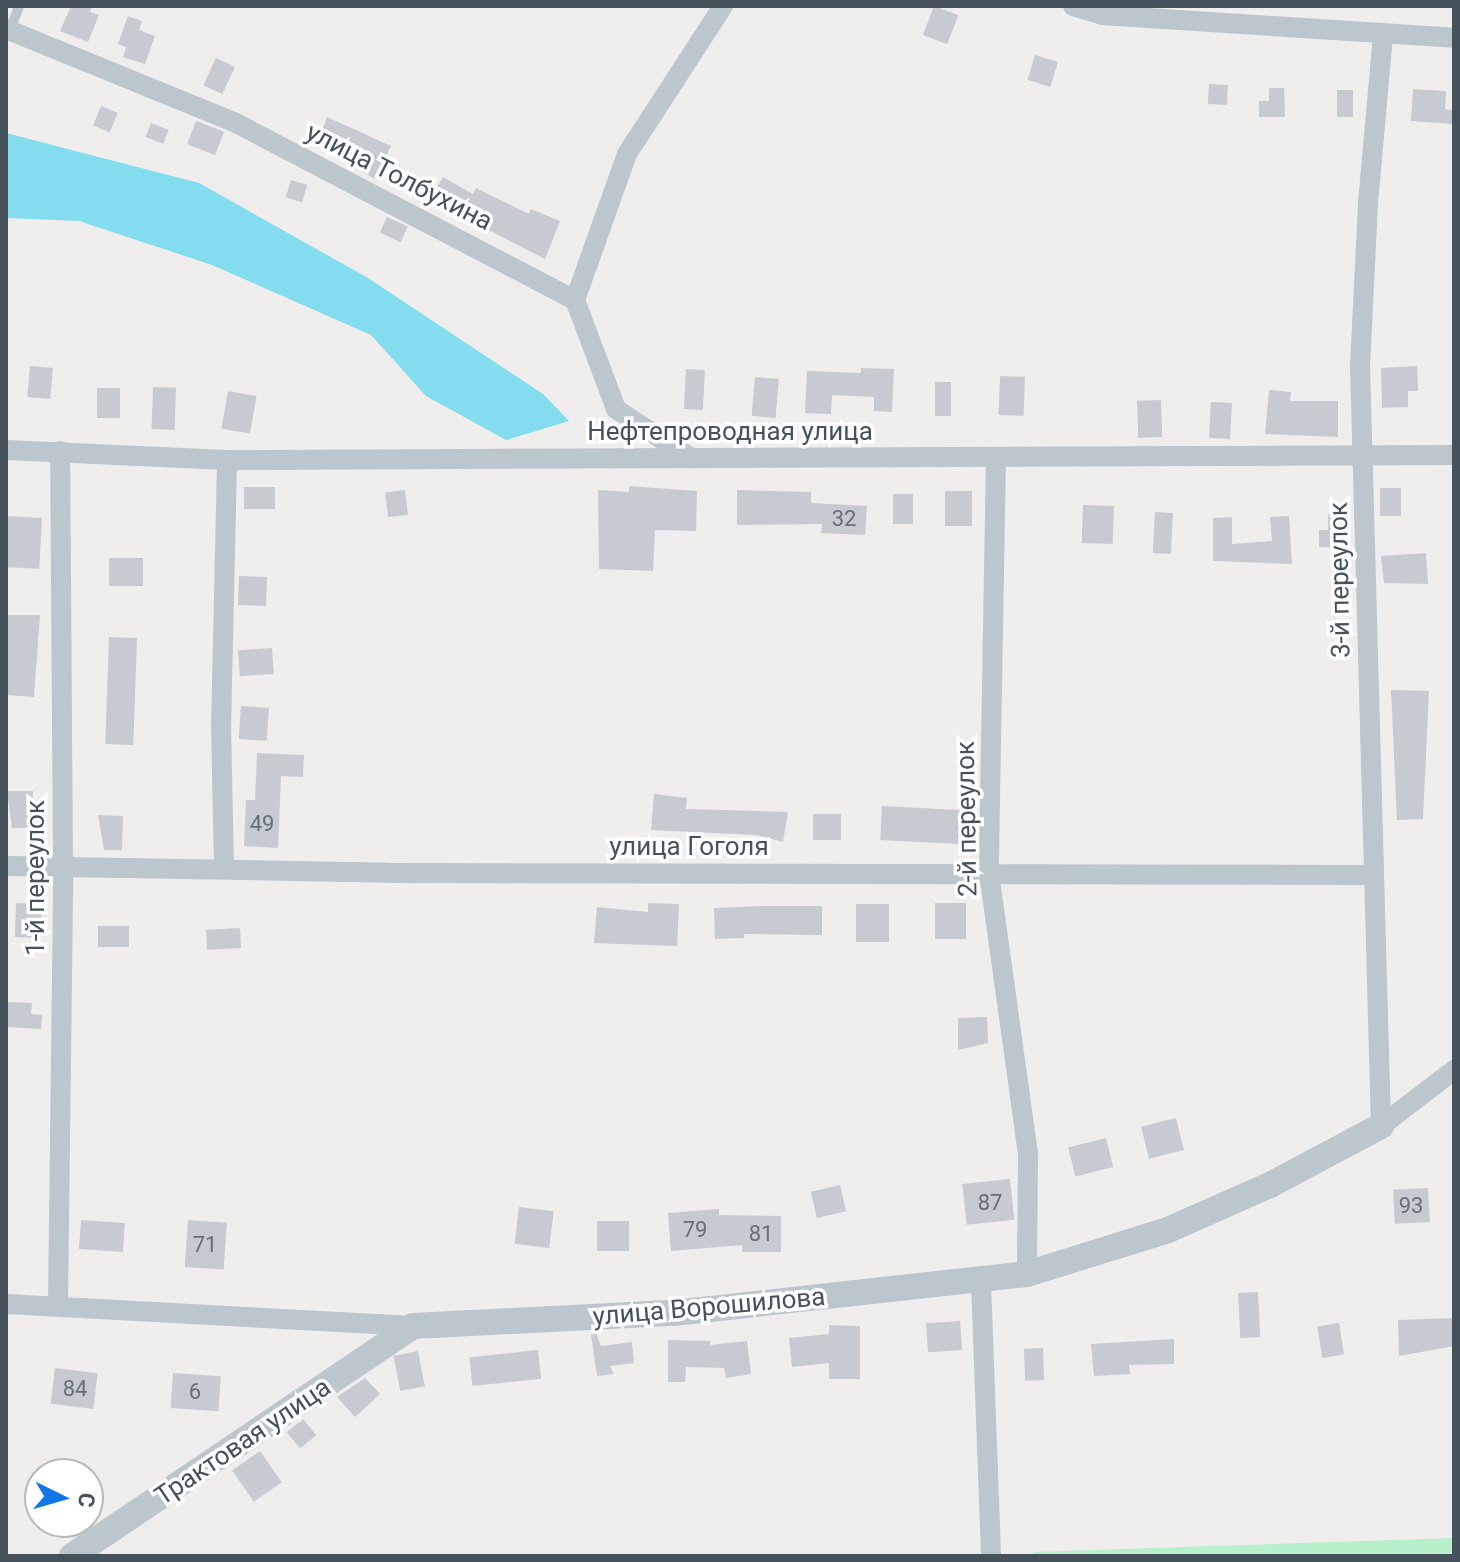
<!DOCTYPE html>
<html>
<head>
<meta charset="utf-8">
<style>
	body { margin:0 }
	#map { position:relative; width:1460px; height:1562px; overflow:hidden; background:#f0eded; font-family:Roboto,sans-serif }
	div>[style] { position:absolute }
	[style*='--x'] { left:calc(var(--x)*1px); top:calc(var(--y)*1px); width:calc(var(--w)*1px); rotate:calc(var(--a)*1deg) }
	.green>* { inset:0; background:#b9f0cc }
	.water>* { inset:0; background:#84ddef }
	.building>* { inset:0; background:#c7cad0; transform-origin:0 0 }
	.service>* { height:10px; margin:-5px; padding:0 5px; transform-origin:5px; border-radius:5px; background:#bbc6cd }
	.minor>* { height:20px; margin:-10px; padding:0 10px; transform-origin:10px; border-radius:10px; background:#bbc6cd }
	.tertiary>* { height:26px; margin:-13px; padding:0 13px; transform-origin:13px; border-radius:13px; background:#bbc6cd }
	span { translate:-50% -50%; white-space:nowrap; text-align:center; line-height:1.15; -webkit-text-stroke:7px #fff; paint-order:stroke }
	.number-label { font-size:22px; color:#667078 }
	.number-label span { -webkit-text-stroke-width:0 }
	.street-label { font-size:26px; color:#45525b }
	.frame { position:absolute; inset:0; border:8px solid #45525b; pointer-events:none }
	.north { position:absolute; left:24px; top:1458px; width:80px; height:80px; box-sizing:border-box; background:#fff; border:2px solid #b5babd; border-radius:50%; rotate:95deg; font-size:22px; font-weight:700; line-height:32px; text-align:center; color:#45525b }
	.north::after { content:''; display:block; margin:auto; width:28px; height:36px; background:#1277e6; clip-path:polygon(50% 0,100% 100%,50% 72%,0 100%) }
</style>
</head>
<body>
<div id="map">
	<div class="green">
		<div style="clip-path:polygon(1454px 1538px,1454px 1556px,1033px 1556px,1033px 1552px)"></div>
	</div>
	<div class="water">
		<div style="clip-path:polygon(6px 133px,199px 183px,368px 278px,543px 394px,569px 421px,506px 440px,426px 396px,371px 335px,212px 265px,79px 221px,6px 218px)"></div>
	</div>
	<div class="building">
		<div style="clip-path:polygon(71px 6px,92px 6px,90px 12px,99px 15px,88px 42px,60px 31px)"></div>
		<div style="left:934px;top:6px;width:26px;height:31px;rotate:21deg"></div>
		<div style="clip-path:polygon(128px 16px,142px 21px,139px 30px,155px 36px,145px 64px,123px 57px,126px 47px,118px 44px)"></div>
		<div style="left:1035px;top:55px;width:24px;height:26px;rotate:17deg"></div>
		<div style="left:216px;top:58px;width:21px;height:30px;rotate:25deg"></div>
		<div style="left:1209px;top:84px;width:19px;height:20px;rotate:3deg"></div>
		<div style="clip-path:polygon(1269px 88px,1284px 88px,1285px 117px,1259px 117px,1259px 101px,1269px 101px)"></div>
		<div style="clip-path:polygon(1413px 89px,1446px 91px,1445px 109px,1453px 110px,1452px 124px,1411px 121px)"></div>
		<div style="left:1337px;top:90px;width:16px;height:27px"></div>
		<div style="left:101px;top:106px;width:18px;height:21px;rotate:22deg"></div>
		<div style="clip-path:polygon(327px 117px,391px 146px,375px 179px,316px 146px)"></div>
		<div style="left:196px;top:121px;width:30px;height:25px;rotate:21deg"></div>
		<div style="left:151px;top:123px;width:19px;height:15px;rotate:21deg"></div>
		<div style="clip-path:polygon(443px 177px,473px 194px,476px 188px,529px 214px,531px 209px,560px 221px,545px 259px,430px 200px)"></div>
		<div style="left:291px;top:180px;width:17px;height:18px;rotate:17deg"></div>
		<div style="left:387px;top:217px;width:23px;height:17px;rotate:25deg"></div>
		<div style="left:30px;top:366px;width:23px;height:31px;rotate:5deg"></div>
		<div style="clip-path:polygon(1417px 366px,1418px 391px,1408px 391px,1408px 407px,1382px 408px,1381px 368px)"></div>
		<div style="clip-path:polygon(861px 368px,894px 369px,892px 412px,874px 411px,874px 397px,832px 395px,831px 414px,805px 413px,807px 371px,861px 373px)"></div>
		<div style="left:686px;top:369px;width:19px;height:40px;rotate:3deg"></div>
		<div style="left:1000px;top:376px;width:25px;height:39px;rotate:2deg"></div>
		<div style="left:755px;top:377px;width:24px;height:39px;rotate:5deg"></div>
		<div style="left:935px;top:382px;width:16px;height:34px"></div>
		<div style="left:153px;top:387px;width:23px;height:42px;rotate:2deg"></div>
		<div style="left:97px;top:388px;width:23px;height:30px"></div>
		<div style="clip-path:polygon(1269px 390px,1291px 392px,1290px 401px,1338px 401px,1338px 437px,1265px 434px)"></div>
		<div style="left:228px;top:391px;width:29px;height:38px;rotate:10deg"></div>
		<div style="left:1161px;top:400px;width:37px;height:24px;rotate:88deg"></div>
		<div style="left:1211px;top:402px;width:21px;height:36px;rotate:3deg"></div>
		<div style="clip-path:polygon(629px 486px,697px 491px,696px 531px,655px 530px,653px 571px,599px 569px,598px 490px,629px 492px)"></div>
		<div style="left:275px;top:487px;width:22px;height:31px;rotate:90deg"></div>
		<div style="left:1380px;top:488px;width:21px;height:28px"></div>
		<div style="left:405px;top:490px;width:25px;height:20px;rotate:83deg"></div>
		<div style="clip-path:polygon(737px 490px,811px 492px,811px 503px,867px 506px,865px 535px,821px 533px,822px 524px,737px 525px)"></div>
		<div style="left:972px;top:491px;width:35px;height:27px;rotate:90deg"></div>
		<div style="left:913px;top:494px;width:30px;height:20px;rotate:90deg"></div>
		<div style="left:1083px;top:505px;width:31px;height:38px;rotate:2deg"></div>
		<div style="left:1155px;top:512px;width:18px;height:41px;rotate:3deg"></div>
		<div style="clip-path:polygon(1328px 514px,1347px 514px,1347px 548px,1319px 547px,1319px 530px,1328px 530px)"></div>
		<div style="left:6px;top:516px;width:36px;height:51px;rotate:3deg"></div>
		<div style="clip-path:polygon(1289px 516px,1292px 564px,1213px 561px,1213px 518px,1232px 517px,1232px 544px,1272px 541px,1270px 517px)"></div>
		<div style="clip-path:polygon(1426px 553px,1428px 584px,1384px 583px,1381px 556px)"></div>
		<div style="left:109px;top:558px;width:34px;height:28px"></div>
		<div style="left:239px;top:576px;width:28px;height:29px;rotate:2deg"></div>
		<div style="clip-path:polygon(8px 615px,40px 615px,34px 697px,6px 695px)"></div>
		<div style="left:109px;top:637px;width:28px;height:107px;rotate:2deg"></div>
		<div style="left:272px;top:648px;width:26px;height:34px;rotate:86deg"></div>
		<div style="clip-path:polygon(1391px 690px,1429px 691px,1423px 819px,1397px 820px)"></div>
		<div style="left:241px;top:706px;width:28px;height:33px;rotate:4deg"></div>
		<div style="clip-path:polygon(257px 753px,304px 755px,303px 777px,281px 776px,278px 848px,244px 846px,246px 800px,255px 800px)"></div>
		<div style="clip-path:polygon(7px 791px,33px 791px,32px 828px,12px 828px)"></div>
		<div style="clip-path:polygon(654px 794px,687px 798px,686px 809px,788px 812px,783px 842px,756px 835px,651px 830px)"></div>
		<div style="left:882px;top:806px;width:78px;height:34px;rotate:3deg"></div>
		<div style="left:813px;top:814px;width:28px;height:26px"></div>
		<div style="clip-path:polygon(98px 815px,123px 816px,122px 850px,104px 850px)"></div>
		<div style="left:16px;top:903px;width:26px;height:34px;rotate:2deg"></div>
		<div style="clip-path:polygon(648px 903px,679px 904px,677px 946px,594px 943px,597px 907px,648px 912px)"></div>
		<div style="left:935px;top:903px;width:31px;height:36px"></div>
		<div style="left:856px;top:904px;width:33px;height:38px"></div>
		<div style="clip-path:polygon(766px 906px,822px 906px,822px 935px,744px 934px,744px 938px,715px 939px,714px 908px)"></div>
		<div style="left:98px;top:926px;width:31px;height:21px"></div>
		<div style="left:240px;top:928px;width:20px;height:34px;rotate:87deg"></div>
		<div style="clip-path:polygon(8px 1002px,32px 1003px,31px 1014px,42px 1015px,41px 1029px,7px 1027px)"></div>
		<div style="clip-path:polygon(987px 1017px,988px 1043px,958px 1050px,958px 1018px)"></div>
		<div style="left:1176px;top:1118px;width:33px;height:36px;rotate:76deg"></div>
		<div style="left:1106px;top:1138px;width:30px;height:39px;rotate:76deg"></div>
		<div style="left:1010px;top:1179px;width:41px;height:48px;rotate:84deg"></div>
		<div style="left:840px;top:1185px;width:27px;height:30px;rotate:77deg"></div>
		<div style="left:1428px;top:1188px;width:34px;height:35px;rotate:87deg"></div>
		<div style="left:519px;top:1207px;width:35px;height:37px;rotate:7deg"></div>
		<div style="clip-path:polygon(719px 1209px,719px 1215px,781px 1216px,781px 1252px,742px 1252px,742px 1245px,671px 1251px,668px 1213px)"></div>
		<div style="left:81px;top:1220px;width:44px;height:29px;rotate:4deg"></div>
		<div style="left:188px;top:1220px;width:39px;height:47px;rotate:4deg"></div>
		<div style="left:597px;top:1221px;width:32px;height:30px"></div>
		<div style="left:1258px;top:1292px;width:45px;height:20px;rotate:87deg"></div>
		<div style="clip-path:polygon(1454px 1318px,1454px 1346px,1399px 1356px,1398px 1320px)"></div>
		<div style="left:960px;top:1321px;width:29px;height:34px;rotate:86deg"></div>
		<div style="left:1339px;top:1323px;width:32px;height:22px;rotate:81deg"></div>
		<div style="clip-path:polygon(829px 1325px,860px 1326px,860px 1379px,829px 1379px,829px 1363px,792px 1367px,789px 1338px,829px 1334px)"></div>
		<div style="clip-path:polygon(596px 1333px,601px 1346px,632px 1342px,634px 1363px,610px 1366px,614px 1374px,597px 1376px,591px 1334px)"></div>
		<div style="clip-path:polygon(1174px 1339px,1174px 1364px,1129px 1365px,1130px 1374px,1094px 1376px,1091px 1344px)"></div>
		<div style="clip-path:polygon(668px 1340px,710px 1341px,710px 1345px,747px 1341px,751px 1374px,726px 1378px,724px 1368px,686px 1367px,685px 1382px,668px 1382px)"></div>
		<div style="left:1043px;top:1348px;width:32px;height:19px;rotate:88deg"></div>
		<div style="left:538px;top:1350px;width:29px;height:69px;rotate:84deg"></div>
		<div style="left:418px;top:1351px;width:36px;height:25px;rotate:79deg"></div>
		<div style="left:55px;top:1368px;width:43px;height:36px;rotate:7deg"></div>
		<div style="left:173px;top:1373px;width:48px;height:35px;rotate:4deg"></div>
		<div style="clip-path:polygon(365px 1378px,380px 1394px,355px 1417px,337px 1397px)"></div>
		<div style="left:303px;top:1419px;width:21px;height:21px;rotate:51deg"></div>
		<div style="left:260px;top:1451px;width:38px;height:34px;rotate:55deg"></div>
	</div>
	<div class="service">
		<div style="--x:10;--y:30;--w:26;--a:-69"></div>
	</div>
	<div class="minor">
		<div style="--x:1073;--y:6;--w:30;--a:17"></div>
		<div style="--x:1102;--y:15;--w:353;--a:3.7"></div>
		<div style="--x:6;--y:29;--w:248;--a:22.2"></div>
		<div style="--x:236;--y:123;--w:382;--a:27.6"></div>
		<div style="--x:575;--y:300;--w:116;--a:69.4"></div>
		<div style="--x:616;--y:409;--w:90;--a:33.2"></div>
		<div style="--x:575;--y:300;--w:155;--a:-70.4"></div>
		<div style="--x:627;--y:154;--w:176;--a:-57"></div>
		<div style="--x:6;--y:450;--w:221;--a:2.6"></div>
		<div style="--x:227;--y:460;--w:1227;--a:-0.23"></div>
		<div style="--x:996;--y:457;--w:416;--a:91"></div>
		<div style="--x:989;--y:873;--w:283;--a:82.1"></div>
		<div style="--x:1028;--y:1153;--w:121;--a:90.5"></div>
		<div style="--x:6;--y:866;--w:383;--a:1"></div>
		<div style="--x:389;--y:873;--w:983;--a:0.12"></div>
		<div style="--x:224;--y:868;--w:140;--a:-91.2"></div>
		<div style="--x:221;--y:728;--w:268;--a:-88.7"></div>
		<div style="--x:1381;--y:1126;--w:759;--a:-91.58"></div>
		<div style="--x:1360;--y:367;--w:164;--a:-87.2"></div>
		<div style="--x:1368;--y:203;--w:170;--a:-84.9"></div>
		<div style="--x:1381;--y:1126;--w:92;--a:-37.5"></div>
		<div style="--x:981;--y:1282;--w:274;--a:87.9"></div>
		<div style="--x:6;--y:1304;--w:408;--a:3.1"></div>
		<div style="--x:58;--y:1304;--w:438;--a:-89.3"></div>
		<div style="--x:63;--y:866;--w:415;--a:-90.4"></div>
	</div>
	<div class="tertiary">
		<div style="--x:72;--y:1556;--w:411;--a:-34"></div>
		<div style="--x:413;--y:1326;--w:261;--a:-2.9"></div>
		<div style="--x:674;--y:1313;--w:355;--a:-6.3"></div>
		<div style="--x:1027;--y:1274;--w:148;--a:-17.3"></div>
		<div style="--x:1168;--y:1230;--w:111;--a:-23.8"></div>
		<div style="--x:1270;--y:1185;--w:126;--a:-28"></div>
	</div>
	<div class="number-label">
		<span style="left:844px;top:519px">32</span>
		<span style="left:262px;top:824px">49</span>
		<span style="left:990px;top:1203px">87</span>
		<span style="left:1411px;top:1206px">93</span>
		<span style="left:695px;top:1230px">79</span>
		<span style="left:761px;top:1234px">81</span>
		<span style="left:205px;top:1245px">71</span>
		<span style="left:75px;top:1389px">84</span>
		<span style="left:195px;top:1392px">6</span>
	</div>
	<div class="street-label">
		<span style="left:399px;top:177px;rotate:27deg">улица Толбухина</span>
		<span style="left:730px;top:432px">Нефтепроводная улица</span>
		<span style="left:1340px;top:580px;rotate:-91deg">3-й переулок</span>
		<span style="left:967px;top:819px;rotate:-91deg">2-й переулок</span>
		<span style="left:689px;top:847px">улица Гоголя</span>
		<span style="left:36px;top:878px;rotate:-90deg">1-й переулок</span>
		<span style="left:709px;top:1307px;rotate:-5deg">улица Ворошилова</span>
		<span style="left:243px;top:1442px;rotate:-34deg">Трактовая улица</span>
	</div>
	<div class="frame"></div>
	<div class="north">С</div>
</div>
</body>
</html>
